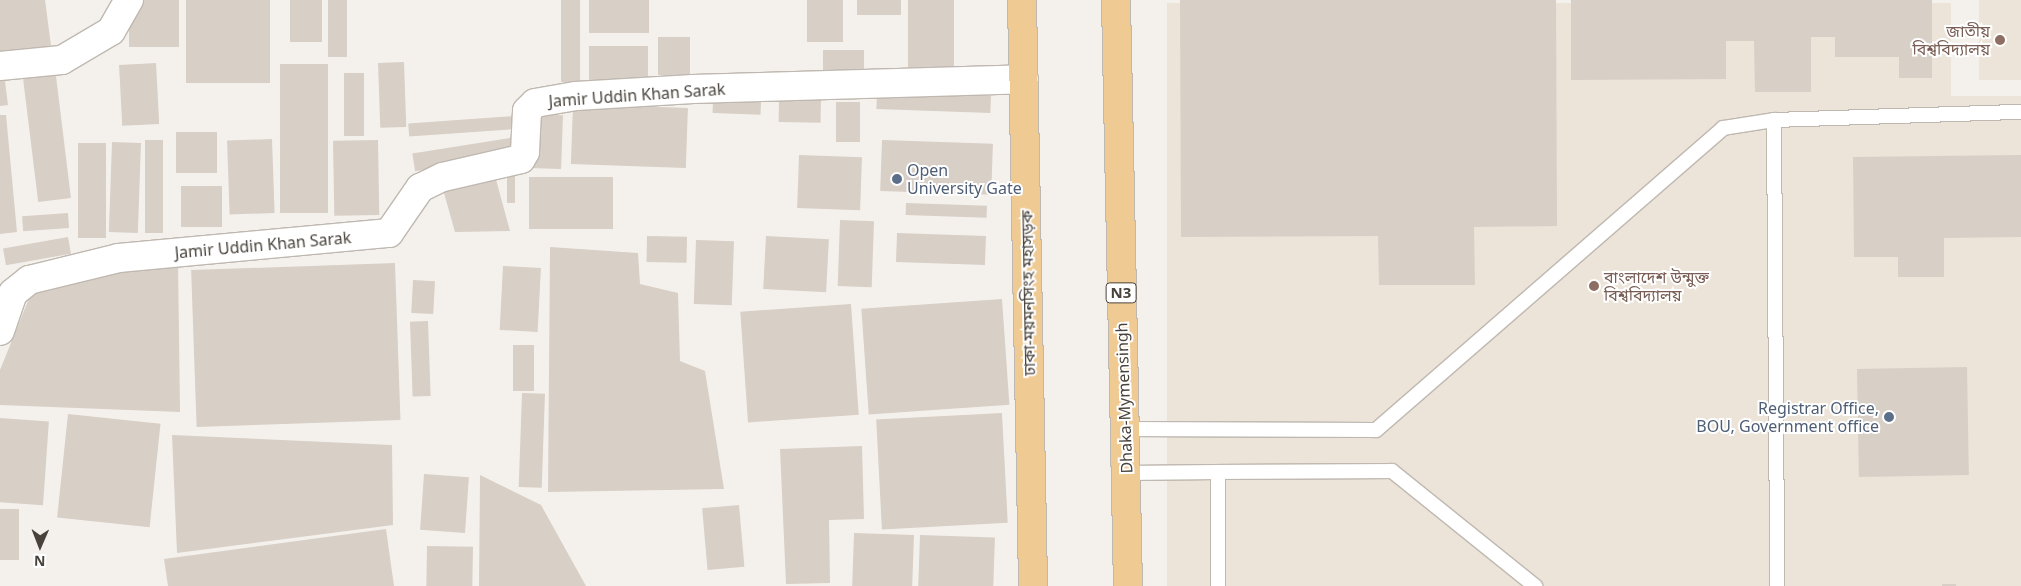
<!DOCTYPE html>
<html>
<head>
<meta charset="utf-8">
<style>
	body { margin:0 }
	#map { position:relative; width:2021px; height:586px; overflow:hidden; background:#f4f1ed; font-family:"Noto Sans","Noto Sans Bengali",sans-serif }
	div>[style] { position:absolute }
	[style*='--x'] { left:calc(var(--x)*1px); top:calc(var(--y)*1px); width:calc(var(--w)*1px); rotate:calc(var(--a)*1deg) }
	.education>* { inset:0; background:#ece4d8; transform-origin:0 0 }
	.building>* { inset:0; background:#d8cfc6; transform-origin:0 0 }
	.roads { filter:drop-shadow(1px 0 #bfb8b0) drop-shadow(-1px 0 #bfb8b0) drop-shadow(0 1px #bfb8b0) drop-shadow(0 -1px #bfb8b0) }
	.service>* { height:14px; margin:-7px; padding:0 7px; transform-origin:7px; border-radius:7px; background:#fff }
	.minor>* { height:28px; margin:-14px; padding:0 14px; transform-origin:14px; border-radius:14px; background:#fff }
	.trunk>* { height:28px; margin:-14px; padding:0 14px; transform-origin:14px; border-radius:14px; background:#f0ca93 }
	.dots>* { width:14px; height:14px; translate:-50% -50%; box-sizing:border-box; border:2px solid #fff; border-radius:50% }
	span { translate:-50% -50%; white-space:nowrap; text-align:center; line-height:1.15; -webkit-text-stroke:4px #fff; paint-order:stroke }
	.shield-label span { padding:1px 4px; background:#fff; border:1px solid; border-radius:4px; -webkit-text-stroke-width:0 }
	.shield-label { font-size:15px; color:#48423b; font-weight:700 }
	.education-label { font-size:16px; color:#785e54 }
	.right { translate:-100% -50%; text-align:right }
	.left { translate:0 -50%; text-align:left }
	.street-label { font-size:16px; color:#48423b }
	.service-label { font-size:16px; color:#4e5e75 }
	.north { position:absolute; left:15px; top:521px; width:50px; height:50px; -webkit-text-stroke:4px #fff; paint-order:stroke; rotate:181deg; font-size:14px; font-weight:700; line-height:20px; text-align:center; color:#48423b }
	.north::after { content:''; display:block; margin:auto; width:18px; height:22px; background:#48423b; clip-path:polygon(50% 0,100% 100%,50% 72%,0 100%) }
</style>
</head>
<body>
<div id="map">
	<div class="education">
		<div style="left:1979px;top:0;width:42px;height:80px"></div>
		<div style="clip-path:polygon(1167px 3px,1951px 3px,1951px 96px,2021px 96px,2021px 586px,1167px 586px)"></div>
	</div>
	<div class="building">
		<div style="clip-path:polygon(0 0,45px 0,52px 53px,0 60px)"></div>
		<div style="left:129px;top:0;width:50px;height:47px"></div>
		<div style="left:186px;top:0;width:84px;height:83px"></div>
		<div style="left:290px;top:0;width:32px;height:42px"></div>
		<div style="left:328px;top:0;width:19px;height:57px"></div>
		<div style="left:561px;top:0;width:19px;height:82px"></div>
		<div style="left:589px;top:0;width:60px;height:33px"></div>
		<div style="left:807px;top:0;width:36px;height:42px"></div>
		<div style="left:857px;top:0;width:44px;height:15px"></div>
		<div style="left:908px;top:0;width:46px;height:67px"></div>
		<div style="clip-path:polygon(1180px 0,1556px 0,1557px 226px,1474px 227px,1475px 285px,1379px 285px,1378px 236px,1181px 237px)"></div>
		<div style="clip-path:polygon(1571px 0,1932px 0,1932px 78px,1899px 78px,1899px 57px,1835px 57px,1835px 37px,1811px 37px,1811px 92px,1755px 92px,1754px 41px,1726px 41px,1726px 79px,1571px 80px)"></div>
		<div style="left:658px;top:37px;width:32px;height:38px"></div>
		<div style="left:589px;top:46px;width:59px;height:34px"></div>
		<div style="left:823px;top:50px;width:41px;height:24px"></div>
		<div style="left:404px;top:62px;width:65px;height:26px;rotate:88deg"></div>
		<div style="left:156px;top:63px;width:61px;height:37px;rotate:87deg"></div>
		<div style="left:280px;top:64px;width:48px;height:149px"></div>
		<div style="left:55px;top:68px;width:131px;height:33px;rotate:83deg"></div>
		<div style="clip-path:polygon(0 73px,4px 73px,8px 105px,0 106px)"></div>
		<div style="left:344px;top:73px;width:20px;height:63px"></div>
		<div style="left:877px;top:92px;width:114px;height:17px;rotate:2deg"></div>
		<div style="left:779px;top:98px;width:42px;height:24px;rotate:1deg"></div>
		<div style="left:713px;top:100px;width:48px;height:13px;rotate:2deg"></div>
		<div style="left:836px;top:102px;width:24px;height:40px"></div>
		<div style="left:573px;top:104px;width:115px;height:60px;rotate:2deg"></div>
		<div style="left:530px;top:114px;width:33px;height:54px;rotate:2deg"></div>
		<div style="clip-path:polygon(0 115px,6px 115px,17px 232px,0 234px)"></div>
		<div style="left:515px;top:116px;width:13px;height:107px;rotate:86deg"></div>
		<div style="left:176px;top:132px;width:41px;height:41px"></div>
		<div style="left:516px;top:137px;width:18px;height:105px;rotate:81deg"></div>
		<div style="left:272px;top:139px;width:74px;height:45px;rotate:88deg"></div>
		<div style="left:145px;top:140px;width:18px;height:93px"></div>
		<div style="left:378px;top:140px;width:75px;height:45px;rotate:89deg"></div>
		<div style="left:882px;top:140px;width:111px;height:51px;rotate:2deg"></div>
		<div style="left:112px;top:142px;width:29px;height:90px;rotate:2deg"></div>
		<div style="left:78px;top:143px;width:28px;height:95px"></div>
		<div style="left:799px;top:155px;width:63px;height:53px;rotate:2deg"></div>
		<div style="clip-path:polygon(2021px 155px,2021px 237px,1944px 238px,1944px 277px,1898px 277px,1898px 257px,1854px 257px,1853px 157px)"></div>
		<div style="left:507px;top:165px;width:8px;height:38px"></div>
		<div style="clip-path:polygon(494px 172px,510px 231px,455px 232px,442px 186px)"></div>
		<div style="left:529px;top:177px;width:84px;height:52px"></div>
		<div style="left:181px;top:186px;width:41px;height:41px"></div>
		<div style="left:906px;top:203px;width:81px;height:12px;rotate:2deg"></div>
		<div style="left:68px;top:213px;width:15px;height:46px;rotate:86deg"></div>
		<div style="left:840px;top:220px;width:34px;height:66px;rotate:2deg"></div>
		<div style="left:897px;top:233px;width:89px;height:29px;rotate:2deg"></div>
		<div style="left:647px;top:236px;width:40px;height:26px;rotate:1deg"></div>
		<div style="left:766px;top:236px;width:63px;height:53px;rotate:3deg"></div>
		<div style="left:68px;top:237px;width:17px;height:66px;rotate:80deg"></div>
		<div style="left:696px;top:240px;width:38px;height:64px;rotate:2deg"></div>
		<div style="clip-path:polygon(550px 247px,638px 253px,640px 284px,678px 293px,680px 361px,705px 371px,724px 489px,548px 492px)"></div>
		<div style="clip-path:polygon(178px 259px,180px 412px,0 405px,0 370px,32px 291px)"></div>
		<div style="left:395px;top:263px;width:157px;height:204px;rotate:88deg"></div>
		<div style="left:503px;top:266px;width:38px;height:64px;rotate:3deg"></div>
		<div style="left:413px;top:280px;width:22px;height:33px;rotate:3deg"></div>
		<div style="left:1002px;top:299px;width:106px;height:141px;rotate:86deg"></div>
		<div style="left:851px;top:304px;width:111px;height:111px;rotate:86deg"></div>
		<div style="left:428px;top:321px;width:75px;height:18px;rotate:88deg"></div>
		<div style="left:513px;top:345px;width:21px;height:46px"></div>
		<div style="left:1967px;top:367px;width:108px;height:110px;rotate:89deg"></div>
		<div style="left:522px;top:393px;width:23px;height:94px;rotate:2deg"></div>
		<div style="left:1002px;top:413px;width:110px;height:126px;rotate:87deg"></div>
		<div style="left:68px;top:414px;width:93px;height:104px;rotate:6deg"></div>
		<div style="left:0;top:418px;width:49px;height:84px;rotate:4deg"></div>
		<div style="clip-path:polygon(172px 435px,392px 445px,393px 525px,177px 553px)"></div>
		<div style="clip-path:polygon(862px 446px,864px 519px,829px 520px,830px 583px,786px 584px,780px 449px)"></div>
		<div style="left:424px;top:474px;width:45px;height:56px;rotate:4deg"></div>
		<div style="clip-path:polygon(480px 475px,541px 505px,586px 586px,479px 586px)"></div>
		<div style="left:739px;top:505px;width:62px;height:37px;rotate:85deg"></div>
		<div style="left:0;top:509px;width:19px;height:51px"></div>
		<div style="clip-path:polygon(386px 529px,394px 586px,168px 586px,164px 559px)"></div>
		<div style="left:854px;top:533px;width:60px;height:53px;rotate:2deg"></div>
		<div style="left:920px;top:535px;width:75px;height:51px;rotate:2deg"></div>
		<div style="left:427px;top:546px;width:46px;height:40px;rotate:1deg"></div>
		<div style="left:1942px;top:584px;width:14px;height:2px"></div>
	</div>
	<div class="roads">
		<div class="service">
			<div style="--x:1774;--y:120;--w:247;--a:-1.9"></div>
			<div style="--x:1123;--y:429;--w:253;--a:0.2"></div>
			<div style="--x:1376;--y:430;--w:460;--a:-41"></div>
			<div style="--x:1723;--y:128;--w:52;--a:-8.9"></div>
			<div style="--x:1774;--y:120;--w:466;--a:89.6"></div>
			<div style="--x:1126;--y:473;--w:92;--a:-0.6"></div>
			<div style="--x:1218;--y:586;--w:114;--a:-90"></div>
			<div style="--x:1218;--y:472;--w:174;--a:-0.3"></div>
			<div style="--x:1392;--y:471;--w:184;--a:38.8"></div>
		</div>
		<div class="minor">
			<div style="--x:0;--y:66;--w:62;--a:-5.5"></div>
			<div style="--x:62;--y:60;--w:57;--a:-30.6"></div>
			<div style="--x:111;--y:31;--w:36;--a:-60"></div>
			<div style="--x:0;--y:331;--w:40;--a:-71.1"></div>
			<div style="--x:13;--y:293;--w:21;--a:-39"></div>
			<div style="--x:29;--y:280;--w:93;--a:-13.7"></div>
			<div style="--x:119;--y:258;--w:271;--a:-5.3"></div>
			<div style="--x:389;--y:233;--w:55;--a:-55.4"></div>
			<div style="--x:420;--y:188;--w:25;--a:-26"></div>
			<div style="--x:443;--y:177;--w:80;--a:-13"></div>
			<div style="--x:521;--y:159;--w:8;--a:-60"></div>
			<div style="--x:525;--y:152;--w:41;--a:-87.2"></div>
			<div style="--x:527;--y:111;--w:11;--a:-45"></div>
			<div style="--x:535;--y:103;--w:42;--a:-9.7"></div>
			<div style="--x:576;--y:96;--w:117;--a:-3.4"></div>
			<div style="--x:693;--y:89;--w:331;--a:-1.7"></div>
		</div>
		<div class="trunk">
			<div style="--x:1022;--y:0;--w:586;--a:88.92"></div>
			<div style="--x:1116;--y:0;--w:586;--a:88.83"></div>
		</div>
	</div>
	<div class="dots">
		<div style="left:2000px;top:40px;background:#8d6e63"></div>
		<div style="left:897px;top:179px;background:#5c6f8a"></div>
		<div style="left:1594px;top:286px;background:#8d6e63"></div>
		<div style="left:1889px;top:417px;background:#5c6f8a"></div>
	</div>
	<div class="shield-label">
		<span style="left:1121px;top:293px">N3</span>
	</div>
	<div class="education-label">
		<span class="right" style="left:1990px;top:40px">জাতীয়<br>বিশ্ববিদ্যালয়</span>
		<span class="left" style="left:1604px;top:286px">বাংলাদেশ উন্মুক্ত<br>বিশ্ববিদ্যালয়</span>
	</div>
	<div class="street-label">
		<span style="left:637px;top:95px;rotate:-4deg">Jamir Uddin Khan Sarak</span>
		<span style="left:263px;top:245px;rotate:-5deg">Jamir Uddin Khan Sarak</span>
		<span style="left:1028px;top:293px;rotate:-91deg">ঢাকা-ময়মনসিংহ মহাসড়ক</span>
		<span style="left:1124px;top:398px;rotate:-92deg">Dhaka-Mymensingh</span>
	</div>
	<div class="service-label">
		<span class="left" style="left:907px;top:179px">Open<br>University Gate</span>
		<span class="right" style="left:1879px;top:417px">Registrar Office,<br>BOU, Government office</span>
	</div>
	<div class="north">N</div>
</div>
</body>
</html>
